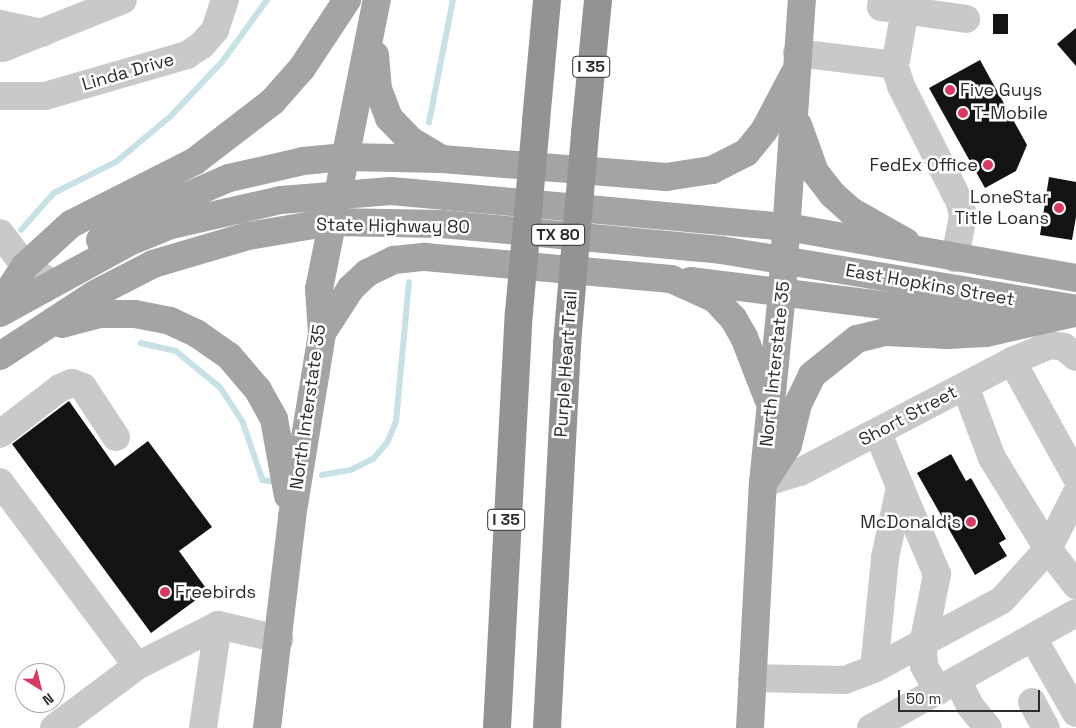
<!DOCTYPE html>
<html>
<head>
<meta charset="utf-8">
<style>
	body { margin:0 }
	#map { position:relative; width:1076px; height:728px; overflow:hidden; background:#fff; font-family:"Space Grotesk",sans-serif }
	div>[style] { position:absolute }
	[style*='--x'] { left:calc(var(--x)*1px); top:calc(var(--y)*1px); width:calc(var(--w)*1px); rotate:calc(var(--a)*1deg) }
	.stream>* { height:5.5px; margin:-2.75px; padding:0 2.75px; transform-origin:2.75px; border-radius:2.75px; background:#c8e1e7 }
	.building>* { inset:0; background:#131313; transform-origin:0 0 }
	.minor>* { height:28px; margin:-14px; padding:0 14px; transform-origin:14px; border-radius:14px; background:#c9c9c9 }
	.major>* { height:28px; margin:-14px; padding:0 14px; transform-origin:14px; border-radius:14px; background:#a4a4a4 }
	.highway>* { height:28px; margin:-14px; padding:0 14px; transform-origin:14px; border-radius:14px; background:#939393 }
	.highway-bridge>* { height:28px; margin:-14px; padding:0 14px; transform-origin:14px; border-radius:14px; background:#939393 }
	.dots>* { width:14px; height:14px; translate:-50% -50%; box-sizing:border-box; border:2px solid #fff; border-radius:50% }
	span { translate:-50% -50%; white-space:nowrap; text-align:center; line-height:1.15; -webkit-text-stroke:5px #fff; paint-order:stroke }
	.shield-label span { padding:1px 4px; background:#fff; border:1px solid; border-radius:4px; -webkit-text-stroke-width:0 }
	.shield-label { font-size:16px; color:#2c2c2c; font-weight:700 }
	.street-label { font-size:18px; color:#2c2c2c }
	.poi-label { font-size:18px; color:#2c2c2c }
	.left { translate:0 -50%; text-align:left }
	.right { translate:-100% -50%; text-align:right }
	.north { position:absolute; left:15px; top:663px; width:50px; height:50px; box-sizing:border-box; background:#fff; border:1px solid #ababab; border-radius:50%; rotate:144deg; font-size:14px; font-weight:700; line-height:20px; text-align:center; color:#2c2c2c }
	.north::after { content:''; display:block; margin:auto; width:18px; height:22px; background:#d73a63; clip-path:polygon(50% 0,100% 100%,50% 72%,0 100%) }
	.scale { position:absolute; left:898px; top:690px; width:142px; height:22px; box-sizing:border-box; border:2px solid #2c2c2c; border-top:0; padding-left:6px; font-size:15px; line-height:18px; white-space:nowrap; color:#2c2c2c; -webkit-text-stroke:4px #fff; paint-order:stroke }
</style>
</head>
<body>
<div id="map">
	<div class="stream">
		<div style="--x:429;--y:123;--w:125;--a:-79"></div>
		<div style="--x:21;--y:230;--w:50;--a:-48.3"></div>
		<div style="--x:54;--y:193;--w:69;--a:-26.6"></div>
		<div style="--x:116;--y:162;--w:72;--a:-39.9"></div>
		<div style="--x:171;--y:116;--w:74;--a:-46.6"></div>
		<div style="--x:222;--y:62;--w:77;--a:-54"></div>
		<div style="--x:141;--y:343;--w:36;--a:13"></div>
		<div style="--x:176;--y:351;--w:58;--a:39.4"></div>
		<div style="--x:221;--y:388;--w:40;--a:57.1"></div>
		<div style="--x:243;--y:422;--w:61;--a:71"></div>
		<div style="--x:263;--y:480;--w:11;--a:10"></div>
		<div style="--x:322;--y:475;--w:29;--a:-10"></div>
		<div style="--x:351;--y:470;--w:25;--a:-27"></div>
		<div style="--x:373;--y:459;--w:21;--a:-49"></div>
		<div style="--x:387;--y:443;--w:23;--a:-67"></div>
		<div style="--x:396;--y:422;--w:140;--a:-84.7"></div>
	</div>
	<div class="building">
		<div style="left:993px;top:14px;width:15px;height:20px"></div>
		<div style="clip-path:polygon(1076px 28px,1076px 66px,1057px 44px)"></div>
		<div style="clip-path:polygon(980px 60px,1027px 145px,1016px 171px,985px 188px,929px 88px)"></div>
		<div style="clip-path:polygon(1049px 177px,1076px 182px,1076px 217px,1072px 240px,1040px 235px)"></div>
		<div style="clip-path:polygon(69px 401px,115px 466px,148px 441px,212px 527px,179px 551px,208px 591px,151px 633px,12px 444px)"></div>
		<div style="clip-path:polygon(951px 454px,966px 481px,971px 478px,1006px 539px,999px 543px,1007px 556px,975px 575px,917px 473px)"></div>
	</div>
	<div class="minor">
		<div style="--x:882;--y:0;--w:7;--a:98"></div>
		<div style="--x:881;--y:7;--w:86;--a:8"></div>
		<div style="--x:0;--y:24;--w:43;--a:12.1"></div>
		<div style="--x:3;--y:48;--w:129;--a:-21.8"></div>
		<div style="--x:797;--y:53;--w:92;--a:6.9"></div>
		<div style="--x:888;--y:64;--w:9;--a:-27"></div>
		<div style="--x:896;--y:60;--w:51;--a:-79.8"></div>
		<div style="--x:893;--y:61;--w:26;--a:72"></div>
		<div style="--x:901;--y:86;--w:131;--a:63.2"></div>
		<div style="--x:960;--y:203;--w:12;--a:76"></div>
		<div style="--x:963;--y:215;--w:44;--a:100.5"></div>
		<div style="--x:0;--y:96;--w:45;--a:0"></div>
		<div style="--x:45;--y:96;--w:148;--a:-16.1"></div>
		<div style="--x:187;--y:55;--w:18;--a:-34"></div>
		<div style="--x:202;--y:45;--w:20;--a:-49"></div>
		<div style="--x:215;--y:30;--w:32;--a:-72"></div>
		<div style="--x:0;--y:233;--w:41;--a:52.9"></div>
		<div style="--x:25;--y:266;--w:33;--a:33"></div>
		<div style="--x:1012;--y:361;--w:132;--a:61.1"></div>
		<div style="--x:0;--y:434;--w:76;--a:-37.5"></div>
		<div style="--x:60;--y:388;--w:13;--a:-23"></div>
		<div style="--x:72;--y:383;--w:12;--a:20"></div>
		<div style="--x:83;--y:387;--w:60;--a:56.6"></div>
		<div style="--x:0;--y:482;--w:229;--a:53.3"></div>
		<div style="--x:137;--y:666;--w:91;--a:-26.8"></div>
		<div style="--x:218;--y:625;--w:63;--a:12.9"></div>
		<div style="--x:763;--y:483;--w:39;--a:-17"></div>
		<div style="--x:800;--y:472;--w:239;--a:-27.6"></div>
		<div style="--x:1012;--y:361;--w:41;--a:-22.8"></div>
		<div style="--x:1050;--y:345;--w:14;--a:8"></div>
		<div style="--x:1064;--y:347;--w:16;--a:40"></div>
		<div style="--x:900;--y:487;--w:95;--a:67"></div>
		<div style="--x:937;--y:574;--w:72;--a:101.2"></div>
		<div style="--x:923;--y:645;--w:21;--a:87"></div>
		<div style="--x:924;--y:666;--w:29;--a:61"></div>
		<div style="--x:1076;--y:494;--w:62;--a:117"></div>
		<div style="--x:1048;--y:549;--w:46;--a:52.1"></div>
		<div style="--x:1033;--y:638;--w:86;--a:60.2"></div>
		<div style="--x:874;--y:669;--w:112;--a:-84.3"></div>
		<div style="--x:885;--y:558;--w:73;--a:-78.1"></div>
		<div style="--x:900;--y:487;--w:58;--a:-112.2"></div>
		<div style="--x:752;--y:678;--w:93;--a:1.2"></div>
		<div style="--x:845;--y:680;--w:31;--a:-21"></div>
		<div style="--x:874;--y:669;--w:145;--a:-28.3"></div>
		<div style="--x:1002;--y:600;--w:69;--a:-48"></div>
		<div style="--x:1048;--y:549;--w:107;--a:-121.6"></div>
		<div style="--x:992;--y:458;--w:77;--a:-110.6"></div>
		<div style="--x:957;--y:680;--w:30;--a:63"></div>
		<div style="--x:971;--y:707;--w:27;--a:51"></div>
		<div style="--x:1032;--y:702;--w:30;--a:62"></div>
		<div style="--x:54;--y:728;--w:104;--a:-36.8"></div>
		<div style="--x:203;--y:728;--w:104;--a:-81.7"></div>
		<div style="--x:871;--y:728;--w:235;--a:-29.3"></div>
	</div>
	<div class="major">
		<div style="--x:375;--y:55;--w:34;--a:85"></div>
		<div style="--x:378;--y:89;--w:31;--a:69"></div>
		<div style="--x:389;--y:118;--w:30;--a:46"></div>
		<div style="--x:410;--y:140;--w:37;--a:31"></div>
		<div style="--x:798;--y:125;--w:50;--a:70.1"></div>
		<div style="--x:815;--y:172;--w:28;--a:52"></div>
		<div style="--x:832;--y:194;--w:25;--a:42"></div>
		<div style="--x:851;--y:211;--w:63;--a:29.4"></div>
		<div style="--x:100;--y:240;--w:36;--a:-32"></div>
		<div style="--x:130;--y:221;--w:108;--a:-23.5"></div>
		<div style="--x:229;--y:178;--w:76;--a:-12.9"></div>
		<div style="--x:303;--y:161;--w:42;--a:-5.4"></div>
		<div style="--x:345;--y:157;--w:97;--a:1.2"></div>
		<div style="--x:442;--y:159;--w:225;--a:4.6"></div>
		<div style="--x:666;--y:177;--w:47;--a:-8.7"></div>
		<div style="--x:712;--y:170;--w:38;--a:-27"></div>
		<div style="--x:746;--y:153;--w:28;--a:-51"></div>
		<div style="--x:764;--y:131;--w:64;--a:-62.2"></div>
		<div style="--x:690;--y:281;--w:251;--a:7.1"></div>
		<div style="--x:939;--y:312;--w:44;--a:-2.6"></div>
		<div style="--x:983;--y:310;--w:27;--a:-15"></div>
		<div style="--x:0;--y:304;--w:45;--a:-56.7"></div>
		<div style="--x:25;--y:266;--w:62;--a:-42.4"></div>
		<div style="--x:71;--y:224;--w:139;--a:-26.9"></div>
		<div style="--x:195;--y:161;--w:97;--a:-37.5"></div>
		<div style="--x:272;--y:102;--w:45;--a:-48.6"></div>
		<div style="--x:302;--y:68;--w:82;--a:-56.5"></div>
		<div style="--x:0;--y:313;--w:147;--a:-28.8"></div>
		<div style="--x:129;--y:242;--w:45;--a:-22"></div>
		<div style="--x:171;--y:225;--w:113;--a:-12.8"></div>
		<div style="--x:281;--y:200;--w:110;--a:-4.7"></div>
		<div style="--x:391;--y:191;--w:398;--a:5.2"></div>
		<div style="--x:787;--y:227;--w:293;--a:10"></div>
		<div style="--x:62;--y:324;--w:38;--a:-15"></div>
		<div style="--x:99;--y:314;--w:36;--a:0"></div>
		<div style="--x:135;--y:314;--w:36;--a:11"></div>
		<div style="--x:170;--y:321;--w:29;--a:25"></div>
		<div style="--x:196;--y:333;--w:40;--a:34.9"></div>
		<div style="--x:229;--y:356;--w:45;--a:49.5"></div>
		<div style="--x:258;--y:390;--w:33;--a:61"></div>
		<div style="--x:274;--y:419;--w:78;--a:79.7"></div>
		<div style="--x:322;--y:333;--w:54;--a:-57.2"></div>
		<div style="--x:351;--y:288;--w:22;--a:-43"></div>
		<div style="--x:367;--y:273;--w:30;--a:-26"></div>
		<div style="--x:394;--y:260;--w:31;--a:-6"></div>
		<div style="--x:425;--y:257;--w:247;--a:5.1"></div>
		<div style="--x:671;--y:279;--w:48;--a:24.4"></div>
		<div style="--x:715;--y:299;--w:26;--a:47"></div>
		<div style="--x:733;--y:318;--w:22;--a:60"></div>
		<div style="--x:744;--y:337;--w:66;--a:68.8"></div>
		<div style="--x:0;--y:356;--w:113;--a:-33.1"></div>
		<div style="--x:95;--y:294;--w:65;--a:-27.3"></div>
		<div style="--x:153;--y:264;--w:99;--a:-16.4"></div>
		<div style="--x:248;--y:236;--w:84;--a:-9.6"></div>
		<div style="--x:331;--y:222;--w:111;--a:1"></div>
		<div style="--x:442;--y:224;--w:280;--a:5.3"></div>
		<div style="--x:721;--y:250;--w:360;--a:9.4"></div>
		<div style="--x:766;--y:479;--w:40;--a:-57.1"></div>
		<div style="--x:788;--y:445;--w:42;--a:-76.3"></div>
		<div style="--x:798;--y:404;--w:32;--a:-64"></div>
		<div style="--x:812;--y:375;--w:58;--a:-38.7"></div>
		<div style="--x:857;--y:339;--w:30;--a:-14"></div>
		<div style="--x:886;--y:332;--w:61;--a:2.8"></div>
		<div style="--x:947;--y:335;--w:39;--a:-3"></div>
		<div style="--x:986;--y:333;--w:90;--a:-12.8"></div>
		<div style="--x:267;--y:728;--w:212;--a:-83.2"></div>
		<div style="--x:292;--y:517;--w:186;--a:-80.7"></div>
		<div style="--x:322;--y:333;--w:44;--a:-93.9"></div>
		<div style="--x:319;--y:289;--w:295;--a:-78.7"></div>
		<div style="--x:750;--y:728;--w:245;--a:-87"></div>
		<div style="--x:763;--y:483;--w:193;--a:-84.3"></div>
		<div style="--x:782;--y:291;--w:292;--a:-86.1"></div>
	</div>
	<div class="highway">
		<div style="--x:536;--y:121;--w:121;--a:-84.8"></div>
		<div style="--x:585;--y:133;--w:134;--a:-84.4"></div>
		<div style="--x:497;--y:728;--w:416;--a:-87"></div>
		<div style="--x:547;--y:728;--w:385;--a:-87"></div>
	</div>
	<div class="highway-bridge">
		<div style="--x:519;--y:313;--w:193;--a:-84.9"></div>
		<div style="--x:567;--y:344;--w:212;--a:-85.1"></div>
	</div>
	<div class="dots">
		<div style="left:950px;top:90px;background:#d73a63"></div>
		<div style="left:963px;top:113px;background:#d73a63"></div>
		<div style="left:988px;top:165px;background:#d73a63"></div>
		<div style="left:1059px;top:208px;background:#d73a63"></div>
		<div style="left:971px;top:522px;background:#d73a63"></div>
		<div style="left:165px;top:592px;background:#d73a63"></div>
	</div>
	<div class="shield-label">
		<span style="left:591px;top:67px">I 35</span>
		<span style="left:558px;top:235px">TX 80</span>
		<span style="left:506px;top:520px">I 35</span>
	</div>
	<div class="street-label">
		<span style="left:128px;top:72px;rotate:-16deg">Linda Drive</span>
		<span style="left:393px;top:226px;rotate:1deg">State Highway 80</span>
		<span style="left:930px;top:285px;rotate:10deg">East Hopkins Street</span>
		<span style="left:566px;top:364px;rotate:-86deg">Purple Heart Trail</span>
		<span style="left:775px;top:364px;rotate:-84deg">North Interstate 35</span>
		<span style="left:308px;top:407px;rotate:-82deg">North Interstate 35</span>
		<span style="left:908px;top:416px;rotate:-28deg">Short Street</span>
	</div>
	<div class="poi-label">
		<span class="left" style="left:960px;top:90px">Five Guys</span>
		<span class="left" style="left:973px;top:113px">T-Mobile</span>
		<span class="right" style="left:978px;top:165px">FedEx Office</span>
		<span class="right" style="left:1049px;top:208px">LoneStar<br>Title Loans</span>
		<span class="right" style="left:961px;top:522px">McDonald's</span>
		<span class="left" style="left:175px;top:592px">Freebirds</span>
	</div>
	<div class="north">N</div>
	<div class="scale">50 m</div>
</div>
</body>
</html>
